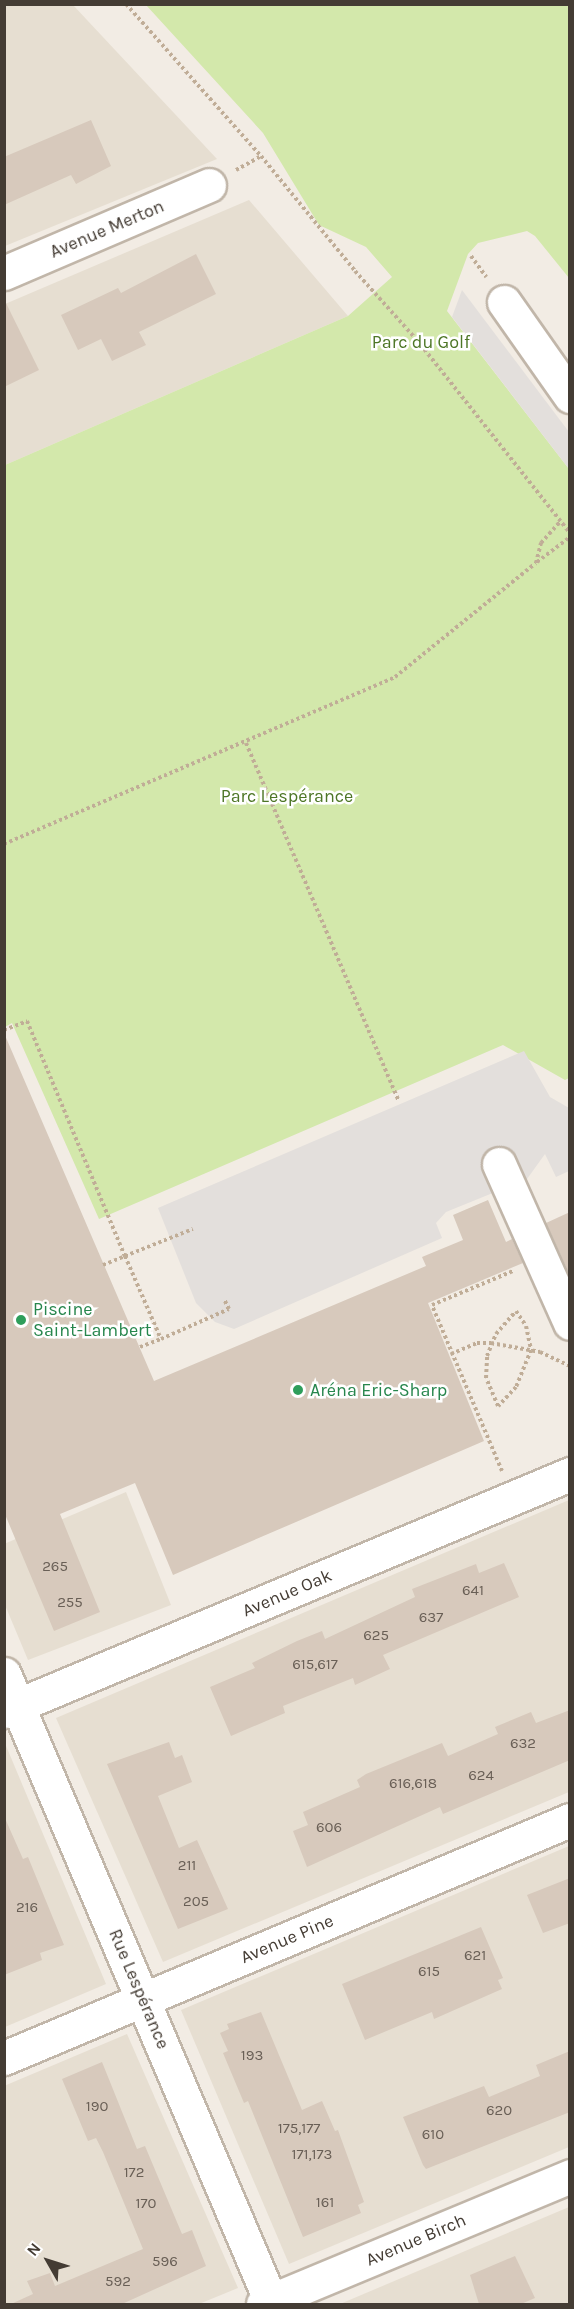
<!DOCTYPE html>
<html>
<head>
<meta charset="utf-8">
<style>
	body { margin:0 }
	#map { position:relative; width:574px; height:2309px; overflow:hidden; background:#f2ece4; font-family:Karla,sans-serif }
	div>[style] { position:absolute }
	[style*='--x'] { left:calc(var(--x)*1px); top:calc(var(--y)*1px); width:calc(var(--w)*1px); rotate:calc(var(--a)*1deg) }
	.residential>* { inset:0; background:#e6ded1 }
	.green>* { inset:0; background:#d3e8ab }
	.parking>* { inset:0; background:#e3dfdc }
	.building>* { inset:0; background:#d7c9bc }
	.path>* { height:4px; margin-top:-2px; transform-origin:0; background:repeating-linear-gradient(90deg,#c0ad97 0 3px,transparent 0 6px) }
	.roads { filter:drop-shadow(2px 0 #c1b6a9) drop-shadow(-2px 0 #c1b6a9) drop-shadow(0 2px #c1b6a9) drop-shadow(0 -2px #c1b6a9) }
	.minor>* { height:33px; margin:-16.5px; padding:0 16.5px; transform-origin:16.5px; border-radius:16.5px; background:#fff }
	.dots>* { width:16px; height:16px; translate:-50% -50%; box-sizing:border-box; border:3px solid #fff; border-radius:50% }
	span { translate:-50% -50%; white-space:nowrap; text-align:center; line-height:1.15; -webkit-text-stroke:5px #fff; paint-order:stroke }
	.number-label { font-size:15px; color:#695f56 }
	.number-label span { -webkit-text-stroke-width:0 }
	.street-label { font-size:18px; color:#443c34 }
	.park-label { font-size:18px; color:#4d7626 }
	.leisure-label { font-size:18px; color:#27864d }
	.left { translate:0 -50%; text-align:left }
	.frame { position:absolute; inset:0; border:6px solid #443c34; pointer-events:none }
	.north { position:absolute; left:18px; top:2231px; width:60px; height:60px; -webkit-text-stroke:4px #fff; paint-order:stroke; rotate:309deg; font-size:16px; font-weight:700; line-height:24px; text-align:center; color:#443c34 }
	.north::after { content:''; display:block; margin:auto; width:21px; height:27px; background:#443c34; clip-path:polygon(50% 0,100% 100%,50% 72%,0 100%) }
</style>
</head>
<body>
<div id="map">
	<div class="residential">
		<div style="clip-path:polygon(5px 5px,73px 5px,217px 159px,5px 246px)"></div>
		<div style="clip-path:polygon(249px 200px,348px 316px,5px 465px,5px 304px)"></div>
		<div style="clip-path:polygon(126px 1492px,171px 1605px,28px 1660px,5px 1605px,4px 1544px)"></div>
		<div style="clip-path:polygon(569px 1500px,569px 1792px,163px 1962px,56px 1718px)"></div>
		<div style="clip-path:polygon(4px 1741px,106px 1984px,5px 2027px)"></div>
		<div style="clip-path:polygon(569px 1846px,569px 2147px,289px 2264px,181px 2010px)"></div>
		<div style="clip-path:polygon(127px 2034px,238px 2288px,199px 2304px,5px 2304px,4px 2086px)"></div>
		<div style="clip-path:polygon(569px 2207px,569px 2304px,340px 2304px)"></div>
	</div>
	<div class="green">
		<div style="clip-path:polygon(146px 5px,569px 5px,569px 278px,535px 236px,527px 231px,478px 243px,468px 254px,447px 311px,569px 469px,569px 1078px,565px 1080px,503px 1045px,99px 1219px,12px 1023px,5px 1027px,5px 465px,348px 316px,392px 277px,366px 247px,319px 225px,263px 133px)"></div>
	</div>
	<div class="parking">
		<div style="clip-path:polygon(462px 290px,569px 432px,569px 469px,452px 317px)"></div>
		<div style="clip-path:polygon(524px 1051px,550px 1097px,569px 1108px,569px 1171px,556px 1177px,545px 1154px,527px 1179px,446px 1212px,436px 1223px,442px 1238px,234px 1329px,215px 1322px,196px 1303px,158px 1208px)"></div>
	</div>
	<div class="building">
		<div style="clip-path:polygon(91px 120px,111px 166px,76px 184px,71px 175px,4px 205px,4px 157px)"></div>
		<div style="clip-path:polygon(196px 254px,216px 294px,139px 332px,146px 345px,112px 361px,101px 339px,78px 350px,61px 315px,118px 288px,121px 293px)"></div>
		<div style="clip-path:polygon(4px 299px,39px 370px,4px 387px)"></div>
		<div style="clip-path:polygon(4px 1033px,154px 1381px,426px 1266px,422px 1257px,463px 1240px,453px 1215px,488px 1200px,506px 1242px,512px 1239px,523px 1263px,428px 1303px,484px 1441px,173px 1575px,135px 1483px,60px 1514px,100px 1612px,54px 1631px,4px 1512px)"></div>
		<div style="clip-path:polygon(570px 1212px,570px 1276px,546px 1223px)"></div>
		<div style="clip-path:polygon(504px 1563px,519px 1597px,383px 1655px,390px 1669px,355px 1685px,353px 1678px,283px 1706px,285px 1713px,231px 1736px,210px 1687px,255px 1668px,252px 1663px,297px 1641px,322px 1631px,325px 1639px,415px 1597px,412px 1589px,476px 1564px,479px 1573px)"></div>
		<div style="clip-path:polygon(570px 1710px,570px 1760px,443px 1814px,440px 1807px,307px 1867px,293px 1831px,308px 1825px,303px 1812px,360px 1787px,357px 1780px,366px 1774px,442px 1743px,448px 1756px,498px 1734px,495px 1727px,531px 1712px,536px 1723px)"></div>
		<div style="clip-path:polygon(169px 1742px,175px 1758px,182px 1755px,192px 1782px,158px 1796px,179px 1848px,197px 1840px,228px 1909px,178px 1929px,107px 1764px)"></div>
		<div style="clip-path:polygon(4px 1816px,23px 1859px,28px 1857px,64px 1945px,40px 1953px,42px 1960px,4px 1975px)"></div>
		<div style="clip-path:polygon(570px 1878px,570px 1923px,543px 1933px,527px 1895px)"></div>
		<div style="clip-path:polygon(481px 1927px,503px 1978px,498px 1980px,502px 1989px,434px 2019px,432px 2012px,365px 2040px,342px 1984px)"></div>
		<div style="clip-path:polygon(261px 2012px,302px 2110px,322px 2101px,335px 2131px,338px 2130px,364px 2202px,358px 2205px,361px 2213px,303px 2237px,248px 2101px,244px 2103px,223px 2053px,228px 2051px,220px 2033px,229px 2029px,227px 2024px)"></div>
		<div style="clip-path:polygon(570px 2051px,570px 2112px,426px 2169px,423px 2165px,403px 2117px,484px 2086px,489px 2097px,540px 2076px,536px 2065px)"></div>
		<div style="clip-path:polygon(102px 2062px,137px 2149px,145px 2146px,182px 2234px,192px 2230px,206px 2266px,122px 2304px,11px 2304px,33px 2294px,27px 2281px,50px 2273px,55px 2286px,143px 2249px,103px 2152px,96px 2138px,88px 2141px,62px 2079px)"></div>
		<div style="clip-path:polygon(515px 2256px,535px 2298px,521px 2304px,479px 2304px,470px 2275px)"></div>
	</div>
	<div class="path">
		<div style="--x:126;--y:4;--w:203;--a:48.4"></div>
		<div style="--x:261;--y:156;--w:149;--a:50.7"></div>
		<div style="--x:355;--y:271;--w:93;--a:48.1"></div>
		<div style="--x:417;--y:340;--w:246;--a:51.6"></div>
		<div style="--x:236;--y:170;--w:29;--a:-29"></div>
		<div style="--x:471;--y:256;--w:26;--a:54"></div>
		<div style="--x:537;--y:562;--w:41;--a:-37.1"></div>
		<div style="--x:246;--y:743;--w:389;--a:66.9"></div>
		<div style="--x:4;--y:844;--w:425;--a:-23.1"></div>
		<div style="--x:395;--y:677;--w:181;--a:-39"></div>
		<div style="--x:536;--y:563;--w:21;--a:-76"></div>
		<div style="--x:541;--y:543;--w:30;--a:-48"></div>
		<div style="--x:4;--y:1030;--w:25;--a:-21"></div>
		<div style="--x:27;--y:1021;--w:255;--a:67.4"></div>
		<div style="--x:125;--y:1256;--w:73;--a:-21.7"></div>
		<div style="--x:103;--y:1265;--w:24;--a:-22"></div>
		<div style="--x:125;--y:1256;--w:90;--a:66.6"></div>
		<div style="--x:161;--y:1339;--w:74;--a:-23.8"></div>
		<div style="--x:229;--y:1309;--w:11;--a:-117"></div>
		<div style="--x:516;--y:1311;--w:18;--a:56"></div>
		<div style="--x:526;--y:1326;--w:25;--a:78"></div>
		<div style="--x:531;--y:1350;--w:40;--a:112"></div>
		<div style="--x:516;--y:1387;--w:26;--a:133"></div>
		<div style="--x:498;--y:1406;--w:30;--a:-113"></div>
		<div style="--x:486;--y:1378;--w:22;--a:-87"></div>
		<div style="--x:487;--y:1356;--w:24;--a:-68"></div>
		<div style="--x:496;--y:1334;--w:30;--a:-49"></div>
		<div style="--x:140;--y:1347;--w:22;--a:-21"></div>
		<div style="--x:451;--y:1354;--w:28;--a:-23"></div>
		<div style="--x:477;--y:1343;--w:14;--a:0"></div>
		<div style="--x:491;--y:1343;--w:50;--a:10.4"></div>
		<div style="--x:540;--y:1352;--w:33;--a:25"></div>
		<div style="--x:502;--y:1471;--w:180;--a:-112.9"></div>
		<div style="--x:432;--y:1305;--w:88;--a:-22.8"></div>
	</div>
	<div class="roads">
		<div class="minor">
			<div style="--x:4;--y:273;--w:223;--a:-23.2"></div>
			<div style="--x:504;--y:302;--w:115;--a:54.9"></div>
			<div style="--x:499;--y:1164;--w:174;--a:65.9"></div>
			<div style="--x:4;--y:1674;--w:685;--a:66.96"></div>
			<div style="--x:4;--y:1711;--w:614;--a:-22.72"></div>
			<div style="--x:4;--y:2058;--w:614;--a:-22.81"></div>
			<div style="--x:263;--y:2304;--w:333;--a:-22.6"></div>
		</div>
	</div>
	<div class="dots">
		<div style="left:21px;top:1320px;background:#2e9e5b"></div>
		<div style="left:298px;top:1390px;background:#2e9e5b"></div>
	</div>
	<div class="number-label">
		<span style="left:55px;top:1567px">265</span>
		<span style="left:473px;top:1591px">641</span>
		<span style="left:70px;top:1603px">255</span>
		<span style="left:431px;top:1618px">637</span>
		<span style="left:376px;top:1636px">625</span>
		<span style="left:315px;top:1665px">615,617</span>
		<span style="left:523px;top:1744px">632</span>
		<span style="left:481px;top:1776px">624</span>
		<span style="left:413px;top:1784px">616,618</span>
		<span style="left:329px;top:1828px">606</span>
		<span style="left:187px;top:1866px">211</span>
		<span style="left:196px;top:1902px">205</span>
		<span style="left:27px;top:1908px">216</span>
		<span style="left:475px;top:1956px">621</span>
		<span style="left:429px;top:1972px">615</span>
		<span style="left:252px;top:2056px">193</span>
		<span style="left:97px;top:2107px">190</span>
		<span style="left:499px;top:2111px">620</span>
		<span style="left:299px;top:2129px">175,177</span>
		<span style="left:433px;top:2135px">610</span>
		<span style="left:312px;top:2155px">171,173</span>
		<span style="left:134px;top:2173px">172</span>
		<span style="left:325px;top:2203px">161</span>
		<span style="left:146px;top:2204px">170</span>
		<span style="left:165px;top:2262px">596</span>
		<span style="left:118px;top:2282px">592</span>
	</div>
	<div class="street-label">
		<span style="left:107px;top:229px;rotate:-23deg">Avenue Merton</span>
		<span style="left:287px;top:1593px;rotate:-23deg">Avenue Oak</span>
		<span style="left:287px;top:1939px;rotate:-23deg">Avenue Pine</span>
		<span style="left:139px;top:1989px;rotate:67deg">Rue Lespérance</span>
		<span style="left:416px;top:2240px;rotate:-23deg">Avenue Birch</span>
	</div>
	<div class="park-label">
		<span style="left:421px;top:342px">Parc du Golf</span>
		<span style="left:287px;top:796px">Parc Lespérance</span>
	</div>
	<div class="leisure-label">
		<span class="left" style="left:33px;top:1320px">Piscine<br>Saint-Lambert</span>
		<span class="left" style="left:310px;top:1390px">Aréna Eric-Sharp</span>
	</div>
	<div class="frame"></div>
	<div class="north">N</div>
</div>
</body>
</html>
